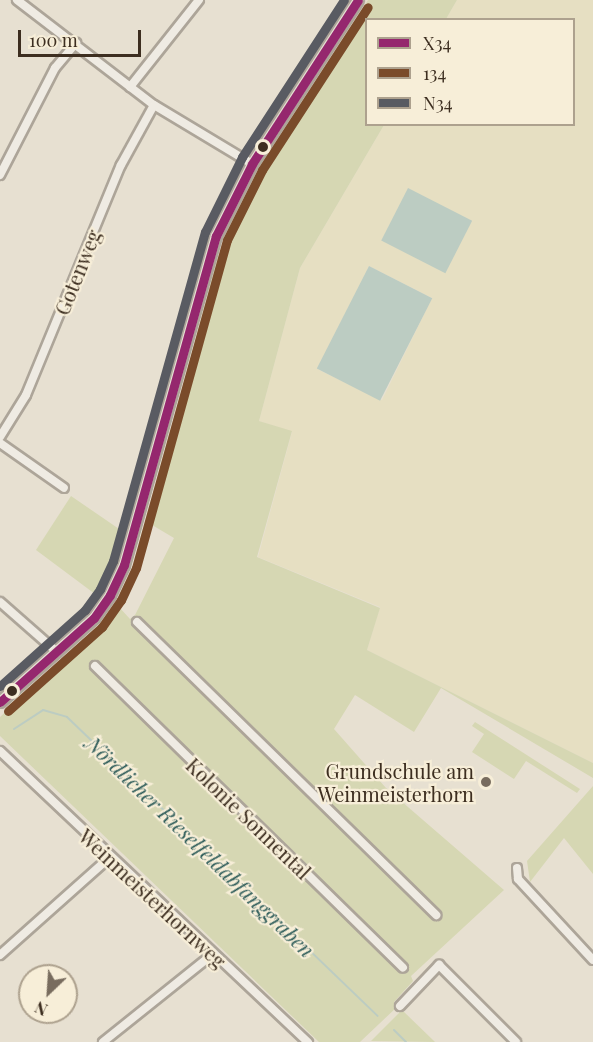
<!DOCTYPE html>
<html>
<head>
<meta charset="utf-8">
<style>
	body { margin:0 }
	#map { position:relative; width:593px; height:1042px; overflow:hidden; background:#e7e0d1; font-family:"Playfair Display",serif }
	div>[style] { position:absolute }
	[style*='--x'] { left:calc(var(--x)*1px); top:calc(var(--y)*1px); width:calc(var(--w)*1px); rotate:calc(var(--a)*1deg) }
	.farmland>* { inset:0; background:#e6dfc2 }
	.green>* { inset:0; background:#d6d7b3 }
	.water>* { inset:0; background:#bcccc2; transform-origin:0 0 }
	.stream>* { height:2px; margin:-1px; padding:0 1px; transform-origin:1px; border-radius:1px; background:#bcccc2 }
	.roads { filter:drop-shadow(2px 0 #ada599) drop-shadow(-2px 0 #ada599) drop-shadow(0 2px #ada599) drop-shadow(0 -2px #ada599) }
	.minor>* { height:8px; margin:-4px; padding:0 4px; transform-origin:4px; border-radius:4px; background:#efebe3 }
	.major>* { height:10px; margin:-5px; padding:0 5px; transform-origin:5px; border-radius:5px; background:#e6e1d4 }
	.bus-1>* { height:9px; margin:-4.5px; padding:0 4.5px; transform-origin:4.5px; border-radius:4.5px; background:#95276e }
	.bus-2>* { height:9px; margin:-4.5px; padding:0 4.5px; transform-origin:4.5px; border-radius:4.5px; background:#7a4b2a }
	.bus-3>* { height:9px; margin:-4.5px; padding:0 4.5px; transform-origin:4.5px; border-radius:4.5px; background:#595b62 }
	.dots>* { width:16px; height:16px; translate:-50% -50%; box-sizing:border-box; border:3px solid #f7eed8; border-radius:50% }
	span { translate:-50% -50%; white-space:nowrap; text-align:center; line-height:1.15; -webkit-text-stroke:4.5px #f7eed8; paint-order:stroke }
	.street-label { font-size:20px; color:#3d2e20 }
	.poi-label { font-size:20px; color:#3d2e20 }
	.right { translate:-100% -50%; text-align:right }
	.water-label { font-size:21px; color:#2f5d5a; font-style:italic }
	.legend { position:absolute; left:365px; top:18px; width:210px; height:108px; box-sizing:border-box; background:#f7eed8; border:2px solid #ada18e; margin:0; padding:8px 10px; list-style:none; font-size:18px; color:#3d2e20 }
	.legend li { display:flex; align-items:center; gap:12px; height:30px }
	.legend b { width:30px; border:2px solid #ada18e }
	.north { position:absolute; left:18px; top:964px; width:60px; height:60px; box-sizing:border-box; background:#f7eed8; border:2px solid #ada18e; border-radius:50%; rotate:205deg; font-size:16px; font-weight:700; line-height:24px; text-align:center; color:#3d2e20 }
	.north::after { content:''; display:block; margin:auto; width:21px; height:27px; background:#786c5e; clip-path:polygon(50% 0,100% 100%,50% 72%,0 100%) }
	.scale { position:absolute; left:18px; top:30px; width:123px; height:27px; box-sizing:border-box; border:3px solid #3d2e20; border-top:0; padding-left:8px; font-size:18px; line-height:21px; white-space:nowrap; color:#3d2e20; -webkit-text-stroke:4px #f7eed8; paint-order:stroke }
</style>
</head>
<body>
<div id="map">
	<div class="farmland">
		<div style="clip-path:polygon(evenodd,457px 0,593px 0,593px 763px,367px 650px,380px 607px,258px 557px,292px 432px,259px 421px,300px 268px,384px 125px,574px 124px,574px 20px,446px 19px,457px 0,369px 266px,432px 298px,382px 400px,319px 370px,369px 266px)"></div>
	</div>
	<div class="green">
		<div style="clip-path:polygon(368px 0,457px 0,446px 19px,366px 20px,366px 124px,384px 125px,300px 268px,259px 421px,292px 431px,257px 557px,380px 608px,367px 650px,593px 763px,593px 778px,441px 688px,414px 732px,355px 695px,334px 729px,386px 788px,504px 890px,411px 976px,413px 981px,394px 1002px,398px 1006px,360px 1042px,319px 1042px,0 736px,0 717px,119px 607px,130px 619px,135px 615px,174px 538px,147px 522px,217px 259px,263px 167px)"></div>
		<div style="clip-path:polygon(71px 496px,122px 531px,112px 566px,95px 594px,36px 550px)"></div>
		<div style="clip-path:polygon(475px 722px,580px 789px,577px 793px,526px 761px,514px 779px,472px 752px,484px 734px,472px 726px)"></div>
		<div style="clip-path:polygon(593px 786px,593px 874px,564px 838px,530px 882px,527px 861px)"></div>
		<div style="clip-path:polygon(402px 1010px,435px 1042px,371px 1041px)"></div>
	</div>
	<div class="water">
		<div style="left:408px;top:188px;width:72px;height:59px;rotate:27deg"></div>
		<div style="left:369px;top:266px;width:71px;height:115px;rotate:27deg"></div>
	</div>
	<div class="stream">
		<div style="--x:14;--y:729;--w:35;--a:-33"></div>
		<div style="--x:43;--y:710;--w:25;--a:16"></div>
		<div style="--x:67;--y:717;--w:431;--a:43.9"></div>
		<div style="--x:394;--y:1030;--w:17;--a:45"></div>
	</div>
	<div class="roads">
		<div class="minor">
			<div style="--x:17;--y:0;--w:173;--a:37.5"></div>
			<div style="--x:154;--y:105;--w:114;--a:31"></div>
			<div style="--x:130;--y:87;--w:111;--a:-51.6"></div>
			<div style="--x:0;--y:175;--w:120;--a:-62.8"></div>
			<div style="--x:55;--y:68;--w:33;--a:-50"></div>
			<div style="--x:0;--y:437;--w:49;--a:-58.2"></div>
			<div style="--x:26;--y:395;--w:249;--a:-67.6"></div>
			<div style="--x:121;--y:165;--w:68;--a:-61.2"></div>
			<div style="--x:0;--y:443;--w:78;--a:35.1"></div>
			<div style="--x:0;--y:602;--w:76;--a:41.3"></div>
			<div style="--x:137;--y:622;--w:419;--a:44.4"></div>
			<div style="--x:95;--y:666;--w:431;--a:44.4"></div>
			<div style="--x:0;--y:751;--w:424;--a:43.4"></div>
			<div style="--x:517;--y:868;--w:11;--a:85"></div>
			<div style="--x:518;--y:879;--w:110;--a:47.2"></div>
			<div style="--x:0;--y:955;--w:147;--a:-41.7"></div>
			<div style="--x:400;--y:1006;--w:57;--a:-46.4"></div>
			<div style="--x:439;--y:965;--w:109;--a:45"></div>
			<div style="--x:103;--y:1042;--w:141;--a:-38.7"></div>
		</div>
		<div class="major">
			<div style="--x:0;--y:702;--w:126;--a:-41.8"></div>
			<div style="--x:94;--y:618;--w:28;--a:-55"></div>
			<div style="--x:110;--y:595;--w:33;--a:-65"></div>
			<div style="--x:124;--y:565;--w:342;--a:-74.4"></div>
			<div style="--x:216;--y:236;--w:80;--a:-63.4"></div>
			<div style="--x:252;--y:164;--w:195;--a:-57.1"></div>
		</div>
	</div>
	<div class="bus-1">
		<div style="--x:0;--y:702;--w:126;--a:-41.8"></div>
		<div style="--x:94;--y:618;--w:28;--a:-55"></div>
		<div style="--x:110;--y:595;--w:33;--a:-65"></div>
		<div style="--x:124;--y:565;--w:342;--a:-74.4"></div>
		<div style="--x:216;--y:236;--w:80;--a:-63.4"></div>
		<div style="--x:252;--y:164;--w:195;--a:-57.1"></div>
	</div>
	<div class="bus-2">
		<div style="--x:8;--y:711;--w:126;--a:-41.8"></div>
		<div style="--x:102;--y:627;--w:33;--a:-55"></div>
		<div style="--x:121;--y:600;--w:35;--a:-65"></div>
		<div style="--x:136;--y:568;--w:340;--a:-74.5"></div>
		<div style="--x:227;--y:240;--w:78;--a:-63.4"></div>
		<div style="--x:262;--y:170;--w:194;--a:-57"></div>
	</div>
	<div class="bus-3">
		<div style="--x:0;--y:686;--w:114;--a:-41.8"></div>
		<div style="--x:85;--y:610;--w:26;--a:-54"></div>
		<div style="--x:100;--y:589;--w:31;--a:-65"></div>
		<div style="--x:113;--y:561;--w:342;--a:-74.4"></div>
		<div style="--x:205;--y:232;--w:84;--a:-63.7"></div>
		<div style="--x:242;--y:157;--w:187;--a:-57"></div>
	</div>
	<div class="dots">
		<div style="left:263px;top:147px;background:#3d2e20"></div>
		<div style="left:12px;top:691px;background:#3d2e20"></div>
		<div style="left:486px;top:782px;background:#786c5e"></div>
	</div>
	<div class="street-label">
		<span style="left:77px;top:272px;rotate:-68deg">Gotenweg</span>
		<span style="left:249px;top:818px;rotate:44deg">Kolonie Sonnental</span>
		<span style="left:153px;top:898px;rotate:43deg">Weinmeisterhornweg</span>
	</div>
	<div class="poi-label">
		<span class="right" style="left:474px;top:782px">Grundschule am<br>Weinmeisterhorn</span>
	</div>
	<div class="water-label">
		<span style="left:201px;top:846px;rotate:44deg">Nördlicher Rieselfeldabfanggraben</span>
	</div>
	<ul class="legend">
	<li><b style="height:8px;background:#95276e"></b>X34</li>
	<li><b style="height:8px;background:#7a4b2a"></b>134</li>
	<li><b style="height:8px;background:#595b62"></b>N34</li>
	</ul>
	<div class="north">N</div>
	<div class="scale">100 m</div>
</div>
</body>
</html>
